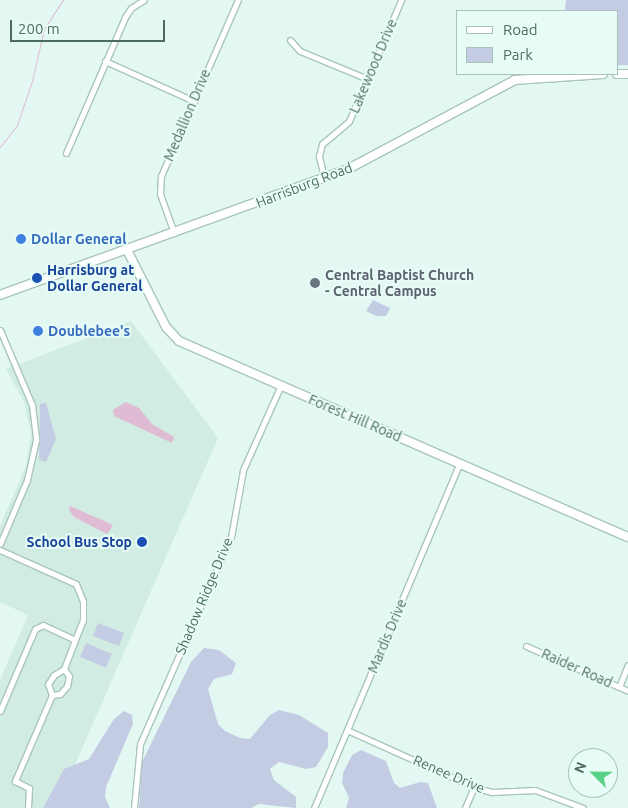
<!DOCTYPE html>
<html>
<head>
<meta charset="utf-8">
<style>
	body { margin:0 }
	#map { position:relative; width:628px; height:808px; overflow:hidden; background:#e3f8f3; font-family:Ubuntu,sans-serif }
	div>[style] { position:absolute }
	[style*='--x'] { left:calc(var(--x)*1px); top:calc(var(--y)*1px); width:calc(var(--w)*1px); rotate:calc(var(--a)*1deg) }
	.residential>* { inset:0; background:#d1ece3 }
	.green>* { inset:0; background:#c4cce3; transform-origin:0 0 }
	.water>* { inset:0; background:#dfbbd4 }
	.stream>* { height:1px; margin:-0.5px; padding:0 0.5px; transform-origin:0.5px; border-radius:0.5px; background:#dfbbd4 }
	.roads { filter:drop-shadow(1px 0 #a9c5ba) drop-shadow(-1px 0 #a9c5ba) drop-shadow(0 1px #a9c5ba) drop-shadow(0 -1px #a9c5ba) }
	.street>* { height:5px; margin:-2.5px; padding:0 2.5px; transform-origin:2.5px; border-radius:2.5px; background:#fff }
	.secondary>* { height:8px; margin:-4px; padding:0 4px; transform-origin:4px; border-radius:4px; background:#fff }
	.dots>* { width:14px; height:14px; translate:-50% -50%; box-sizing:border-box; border:2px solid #e8fcf7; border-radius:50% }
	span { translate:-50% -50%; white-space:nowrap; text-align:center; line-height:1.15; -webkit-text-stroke:4px #e8fcf7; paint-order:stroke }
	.street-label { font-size:14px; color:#4d6c5d }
	.shop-label { font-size:14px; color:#366cbe; font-weight:700 }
	.left { translate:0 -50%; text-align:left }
	.transit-label { font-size:14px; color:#164399; font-weight:700 }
	.right { translate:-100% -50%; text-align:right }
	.worship-label { font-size:14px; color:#5b616d; font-weight:700 }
	.legend { position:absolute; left:456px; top:10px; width:162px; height:65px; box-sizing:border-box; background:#e8fcf7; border:1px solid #aac2b9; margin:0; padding:6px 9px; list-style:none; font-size:15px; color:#4d6c5d }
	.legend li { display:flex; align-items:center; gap:10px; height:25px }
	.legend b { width:25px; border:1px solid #aac2b9 }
	.north { position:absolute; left:568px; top:748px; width:50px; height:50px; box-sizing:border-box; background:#e8fcf7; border:1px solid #aac2b9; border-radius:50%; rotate:293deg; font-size:14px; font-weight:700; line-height:20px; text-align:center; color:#4d6c5d }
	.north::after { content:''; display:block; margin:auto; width:18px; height:22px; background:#59d286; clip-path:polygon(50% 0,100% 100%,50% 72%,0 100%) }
	.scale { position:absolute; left:10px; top:20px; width:155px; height:22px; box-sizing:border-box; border:2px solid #4d6c5d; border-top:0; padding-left:6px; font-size:15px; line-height:18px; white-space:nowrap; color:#4d6c5d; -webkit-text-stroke:4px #e8fcf7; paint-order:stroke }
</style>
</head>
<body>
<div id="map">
	<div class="residential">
		<div style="clip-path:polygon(131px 321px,218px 438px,56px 808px,0 808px,0 680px,28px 615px,0 602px,0 526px,26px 466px,31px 433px,24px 402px,6px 369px)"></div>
	</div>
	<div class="green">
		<div style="clip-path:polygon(566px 0,628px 0,628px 65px,617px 65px,617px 11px,565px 11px)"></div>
		<div style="clip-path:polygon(373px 300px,390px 308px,386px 316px,376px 316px,366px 311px)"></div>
		<div style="clip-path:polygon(46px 403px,56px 439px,46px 462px,39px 460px,40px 404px)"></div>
		<div style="left:98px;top:623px;width:28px;height:14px;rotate:21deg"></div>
		<div style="left:86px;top:643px;width:28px;height:15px;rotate:23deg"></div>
		<div style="clip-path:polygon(204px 648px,219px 650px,236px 663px,232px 674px,214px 679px,208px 689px,218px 724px,225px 731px,240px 738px,250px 739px,270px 715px,279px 710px,299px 715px,328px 733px,328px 747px,316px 767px,306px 769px,279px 762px,270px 769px,274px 780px,296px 797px,296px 808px,259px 804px,251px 808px,139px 808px,142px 762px,191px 662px)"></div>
		<div style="clip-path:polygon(124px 711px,132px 715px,133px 724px,106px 787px,105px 797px,110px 808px,43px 808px,64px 769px,89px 759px,114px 719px)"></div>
		<div style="clip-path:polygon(361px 750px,386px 761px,394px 783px,400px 788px,420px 782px,428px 783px,437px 808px,346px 808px,349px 798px,342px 783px,343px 773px,352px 755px)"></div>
	</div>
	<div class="water">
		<div style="clip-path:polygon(126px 402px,139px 408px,152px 424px,174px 437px,172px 443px,114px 416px,113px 410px)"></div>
		<div style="clip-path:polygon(70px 506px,113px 525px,109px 532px,107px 534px,74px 517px,69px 510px)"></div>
	</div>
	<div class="stream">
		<div style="--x:0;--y:147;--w:28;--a:-52"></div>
		<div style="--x:17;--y:125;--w:46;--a:-71.2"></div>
		<div style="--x:32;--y:81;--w:53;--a:-77"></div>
		<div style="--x:44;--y:29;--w:35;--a:-57"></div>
	</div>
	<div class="roads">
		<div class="street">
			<div style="--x:290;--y:40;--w:15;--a:48"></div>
			<div style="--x:300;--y:51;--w:74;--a:22.4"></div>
			<div style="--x:105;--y:61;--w:98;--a:24.2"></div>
			<div style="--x:66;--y:153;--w:148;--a:-66.5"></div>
			<div style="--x:125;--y:17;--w:11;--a:-56"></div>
			<div style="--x:131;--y:8;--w:15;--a:-32"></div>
			<div style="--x:324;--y:178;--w:23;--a:-103"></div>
			<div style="--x:319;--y:156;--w:12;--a:-76"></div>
			<div style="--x:322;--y:144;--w:35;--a:-40"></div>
			<div style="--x:349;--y:121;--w:132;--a:-66.7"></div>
			<div style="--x:174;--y:233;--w:41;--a:-109.7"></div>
			<div style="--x:160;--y:194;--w:18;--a:-87"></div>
			<div style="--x:161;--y:176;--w:192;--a:-66.4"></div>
			<div style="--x:0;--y:330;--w:82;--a:66.9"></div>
			<div style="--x:32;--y:405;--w:35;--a:83"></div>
			<div style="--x:36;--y:440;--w:41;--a:102.7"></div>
			<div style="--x:27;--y:480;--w:69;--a:112.9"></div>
			<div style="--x:0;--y:550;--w:83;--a:24.1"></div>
			<div style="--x:76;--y:584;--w:18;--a:68"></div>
			<div style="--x:83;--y:601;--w:19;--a:90"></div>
			<div style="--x:83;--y:620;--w:22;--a:112"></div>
			<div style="--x:75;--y:640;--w:31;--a:111"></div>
			<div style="--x:64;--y:669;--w:12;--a:149"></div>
			<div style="--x:54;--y:675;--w:11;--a:124"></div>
			<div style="--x:48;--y:684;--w:12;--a:70"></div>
			<div style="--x:52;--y:695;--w:94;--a:113.3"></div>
			<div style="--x:15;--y:781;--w:16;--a:27"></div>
			<div style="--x:29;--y:788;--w:20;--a:93"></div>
			<div style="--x:526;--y:646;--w:111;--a:23.8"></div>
			<div style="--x:619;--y:687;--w:24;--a:-68"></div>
			<div style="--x:52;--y:695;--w:8;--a:-7"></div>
			<div style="--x:60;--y:694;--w:11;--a:-49"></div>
			<div style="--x:67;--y:686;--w:10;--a:-79"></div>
			<div style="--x:69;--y:676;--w:9;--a:-126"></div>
			<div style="--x:0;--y:711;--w:89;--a:-66.9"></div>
			<div style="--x:35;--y:629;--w:9;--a:-27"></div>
			<div style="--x:43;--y:625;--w:35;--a:25"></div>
			<div style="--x:347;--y:730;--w:139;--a:24.2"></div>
			<div style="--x:474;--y:787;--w:19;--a:16"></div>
			<div style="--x:492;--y:792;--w:43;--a:-2.7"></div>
			<div style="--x:535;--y:790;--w:51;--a:20.6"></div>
			<div style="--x:134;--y:808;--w:64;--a:-84.6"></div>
			<div style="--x:140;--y:744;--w:226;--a:-66.3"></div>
			<div style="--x:231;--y:537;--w:68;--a:-79.8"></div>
			<div style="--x:243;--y:470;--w:93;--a:-65.9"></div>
			<div style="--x:314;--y:808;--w:375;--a:-67.1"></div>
			<div style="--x:465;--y:808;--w:23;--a:-67"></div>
		</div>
		<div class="secondary">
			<div style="--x:617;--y:74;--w:11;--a:0"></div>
			<div style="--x:127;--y:250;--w:86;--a:63.1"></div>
			<div style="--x:166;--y:327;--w:19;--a:47"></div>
			<div style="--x:179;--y:341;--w:490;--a:23.6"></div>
			<div style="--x:0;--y:295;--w:372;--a:-19.9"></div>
			<div style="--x:350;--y:168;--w:187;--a:-28.1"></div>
			<div style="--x:515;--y:80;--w:88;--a:-3.9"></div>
		</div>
	</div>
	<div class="dots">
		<div style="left:21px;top:239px;background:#3f7fe0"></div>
		<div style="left:37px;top:278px;background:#1a4fb4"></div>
		<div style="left:315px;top:283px;background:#6b7280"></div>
		<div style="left:38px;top:331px;background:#3f7fe0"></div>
		<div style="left:142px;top:542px;background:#1a4fb4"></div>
	</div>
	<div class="street-label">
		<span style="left:373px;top:66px;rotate:-67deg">Lakewood Drive</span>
		<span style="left:187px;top:115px;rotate:-67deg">Medallion Drive</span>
		<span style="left:304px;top:185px;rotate:-21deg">Harrisburg Road</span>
		<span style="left:355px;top:418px;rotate:23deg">Forest Hill Road</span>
		<span style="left:204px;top:596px;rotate:-67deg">Shadow Ridge Drive</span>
		<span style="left:387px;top:636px;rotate:-67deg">Mardis Drive</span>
		<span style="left:577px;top:668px;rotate:24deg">Raider Road</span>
		<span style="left:449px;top:774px;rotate:23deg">Renee Drive</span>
	</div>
	<div class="shop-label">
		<span class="left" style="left:31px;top:239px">Dollar General</span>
		<span class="left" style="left:48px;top:331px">Doublebee's</span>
	</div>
	<div class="transit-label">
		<span class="left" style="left:47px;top:278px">Harrisburg at<br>Dollar General</span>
		<span class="right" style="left:132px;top:542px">School Bus Stop</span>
	</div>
	<div class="worship-label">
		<span class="left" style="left:325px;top:283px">Central Baptist Church<br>- Central Campus</span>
	</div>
	<ul class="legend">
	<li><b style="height:6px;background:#fff"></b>Road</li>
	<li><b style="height:14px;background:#c4cce3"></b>Park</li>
	</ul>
	<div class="north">N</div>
	<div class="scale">200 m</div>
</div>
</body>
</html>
